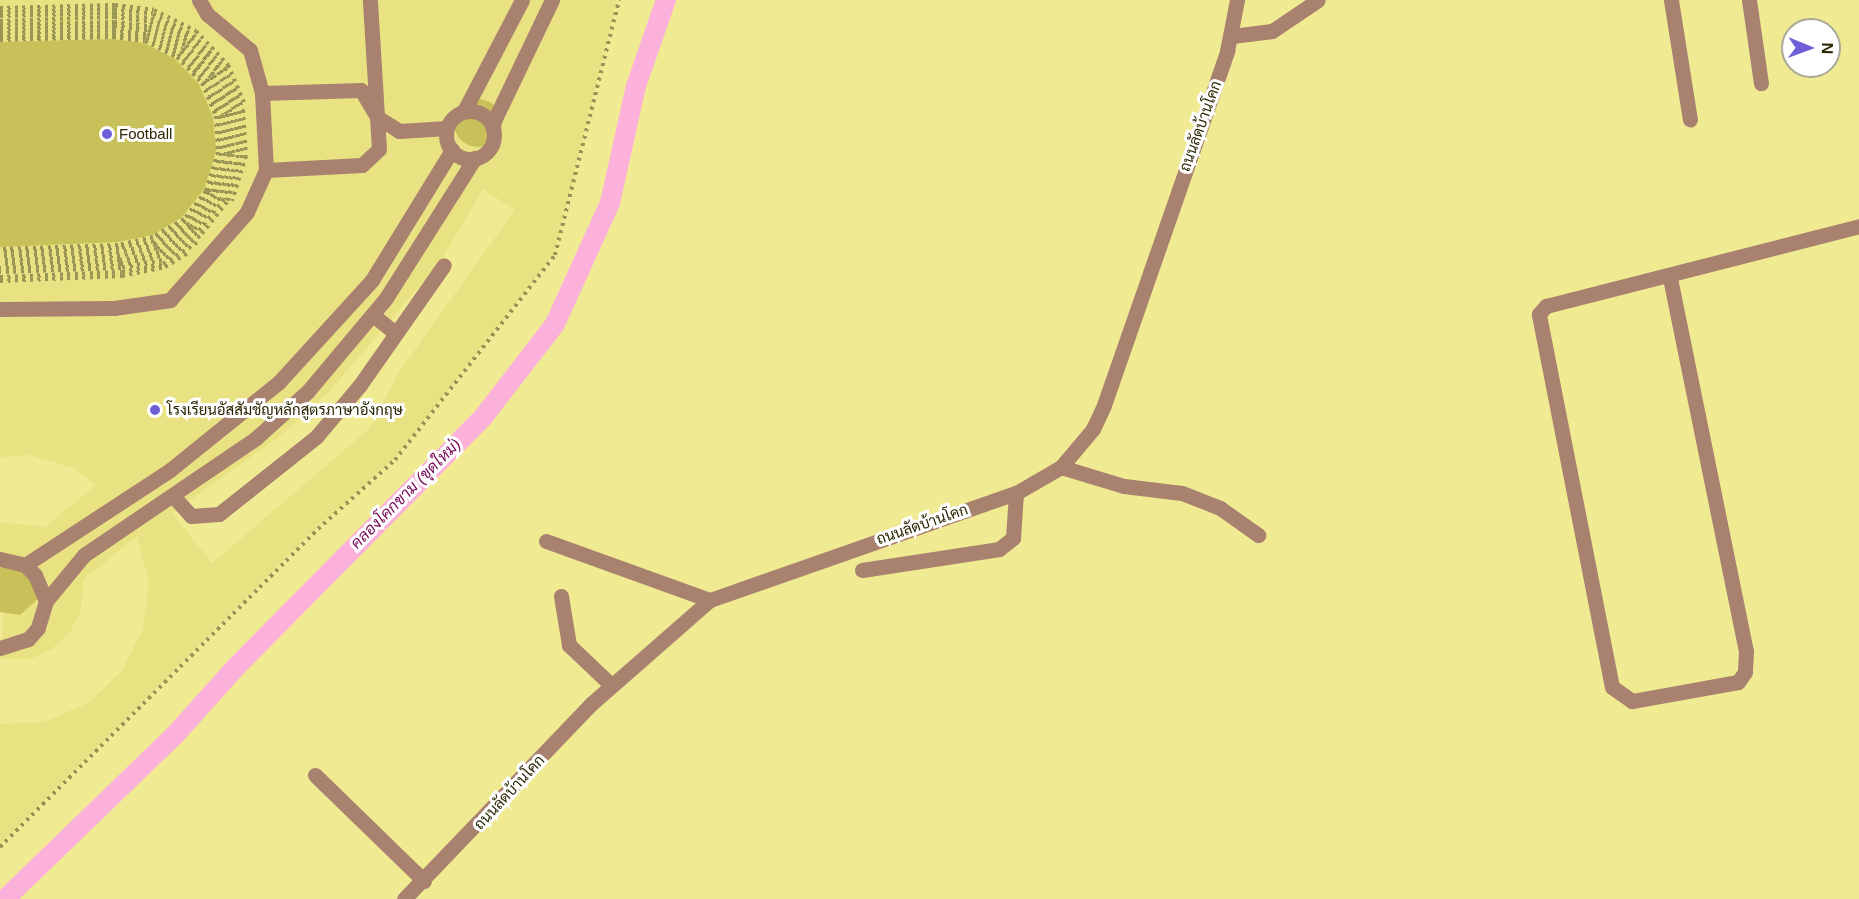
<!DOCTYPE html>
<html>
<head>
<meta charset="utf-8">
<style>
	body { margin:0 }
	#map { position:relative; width:1859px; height:899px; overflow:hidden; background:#f0ea93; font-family:Helvetica,Sarabun,sans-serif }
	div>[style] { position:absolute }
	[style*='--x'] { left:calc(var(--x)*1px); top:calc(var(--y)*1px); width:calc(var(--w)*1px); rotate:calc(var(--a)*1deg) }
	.built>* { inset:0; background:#e9e282 }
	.green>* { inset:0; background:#c8c059 }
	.round { border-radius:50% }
	.canal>* { height:20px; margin:-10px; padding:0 10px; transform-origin:10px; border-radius:10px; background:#fcb1da }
	.path>* { height:4px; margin-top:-2px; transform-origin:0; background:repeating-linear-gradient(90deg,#989453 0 3px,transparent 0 7.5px) }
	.minor>* { height:15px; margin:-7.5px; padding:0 7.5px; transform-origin:7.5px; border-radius:7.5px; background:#a9816f }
	.minor>.ring { margin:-7.5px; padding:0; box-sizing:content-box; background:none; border:15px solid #a9816f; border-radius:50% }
	.dots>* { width:16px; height:16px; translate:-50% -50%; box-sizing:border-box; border:3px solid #fff; border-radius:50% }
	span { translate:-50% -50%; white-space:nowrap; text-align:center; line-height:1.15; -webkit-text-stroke:6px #fff; paint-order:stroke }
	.street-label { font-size:15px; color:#292601 }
	.poi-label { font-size:15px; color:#292601 }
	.left { translate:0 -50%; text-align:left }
	.water-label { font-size:16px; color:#780a57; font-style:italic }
	.north { position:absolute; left:1781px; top:18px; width:60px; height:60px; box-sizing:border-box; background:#fff; border:2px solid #a9a899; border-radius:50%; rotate:91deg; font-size:16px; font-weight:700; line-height:24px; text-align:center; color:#292601 }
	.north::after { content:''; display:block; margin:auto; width:21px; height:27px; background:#6e5ed8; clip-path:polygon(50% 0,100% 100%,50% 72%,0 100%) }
</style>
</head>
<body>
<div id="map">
	<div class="built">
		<div style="clip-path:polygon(evenodd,0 0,617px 0,554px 254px,394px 459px,317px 527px,0 845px,0 724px,44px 722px,88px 703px,122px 671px,143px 629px,149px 582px,137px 536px,83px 580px,81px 610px,70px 632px,52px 649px,30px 659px,0 658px,8px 565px,0 568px,0 522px,45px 527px,96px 485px,74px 468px,29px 455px,0 457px,0 247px,118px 242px,113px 39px,0 42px,0 0,483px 189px,515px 210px,399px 372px,370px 428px,212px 563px,172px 513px,283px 434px,329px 392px,440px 262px,483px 189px)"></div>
	</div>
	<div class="green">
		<div style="clip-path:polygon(113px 39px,144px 43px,175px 59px,199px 84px,213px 117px,216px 152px,204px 189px,182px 217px,153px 235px,118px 242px,0 247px,0 42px)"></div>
		<div class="round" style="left:454px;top:99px;width:48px;height:48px"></div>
		<div style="clip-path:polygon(8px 565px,25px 566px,39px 598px,20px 615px,0 612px,0 568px)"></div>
	</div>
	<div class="canal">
		<div style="--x:5;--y:899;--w:235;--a:-44"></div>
		<div style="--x:174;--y:736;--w:93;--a:-48.1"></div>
		<div style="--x:236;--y:667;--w:353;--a:-45.3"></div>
		<div style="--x:484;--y:416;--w:116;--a:-52.3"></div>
		<div style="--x:555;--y:324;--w:133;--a:-65.6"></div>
		<div style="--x:610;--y:203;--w:120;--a:-77.5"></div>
		<div style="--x:636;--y:86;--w:91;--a:-70.8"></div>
	</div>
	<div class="path">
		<div style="--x:0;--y:8;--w:115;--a:-1.5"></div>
		<div style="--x:115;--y:5;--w:39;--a:7"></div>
		<div style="--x:154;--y:10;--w:47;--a:26.6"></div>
		<div style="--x:196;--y:31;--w:47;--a:46.7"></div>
		<div style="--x:228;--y:65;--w:43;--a:67"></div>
		<div style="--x:0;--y:12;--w:114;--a:-1.5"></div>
		<div style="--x:114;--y:9;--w:39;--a:7"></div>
		<div style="--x:153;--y:14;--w:45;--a:27.7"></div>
		<div style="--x:193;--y:35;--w:46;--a:45.9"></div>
		<div style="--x:225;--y:68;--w:46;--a:66.8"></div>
		<div style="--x:243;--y:110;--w:46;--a:86.3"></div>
		<div style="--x:246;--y:156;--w:47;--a:107.3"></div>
		<div style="--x:0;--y:16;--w:114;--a:-1.5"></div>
		<div style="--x:114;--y:13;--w:37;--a:8"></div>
		<div style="--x:151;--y:18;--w:45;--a:26.6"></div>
		<div style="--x:191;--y:38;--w:44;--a:46.8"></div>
		<div style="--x:221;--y:70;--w:45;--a:66.3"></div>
		<div style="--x:239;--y:111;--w:44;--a:86.1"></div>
		<div style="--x:242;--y:155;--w:49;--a:107.7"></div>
		<div style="--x:227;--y:202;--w:43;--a:128.5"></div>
		<div style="--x:200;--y:236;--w:45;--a:147.7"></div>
		<div style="--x:162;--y:260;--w:42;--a:169"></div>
		<div style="--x:121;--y:268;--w:121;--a:178.1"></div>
		<div style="--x:0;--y:21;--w:114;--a:-2"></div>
		<div style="--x:114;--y:17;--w:36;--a:8"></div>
		<div style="--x:150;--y:22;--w:42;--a:26.6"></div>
		<div style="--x:188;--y:41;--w:43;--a:45.9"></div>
		<div style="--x:218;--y:72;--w:43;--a:67"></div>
		<div style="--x:235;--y:112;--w:43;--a:86"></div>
		<div style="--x:238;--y:155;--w:46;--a:107.7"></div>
		<div style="--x:224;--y:199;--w:43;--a:128.5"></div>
		<div style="--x:197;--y:233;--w:44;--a:148.1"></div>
		<div style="--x:160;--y:256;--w:40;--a:168"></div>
		<div style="--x:121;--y:264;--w:121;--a:178.1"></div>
		<div style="--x:0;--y:25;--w:114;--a:-1.5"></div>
		<div style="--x:114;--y:22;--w:35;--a:7"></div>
		<div style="--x:149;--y:26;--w:42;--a:27.2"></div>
		<div style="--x:186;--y:45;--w:41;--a:47"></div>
		<div style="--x:214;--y:75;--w:42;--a:65.9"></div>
		<div style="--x:231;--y:113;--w:41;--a:87.2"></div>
		<div style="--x:233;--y:154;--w:46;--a:106.5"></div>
		<div style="--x:220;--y:198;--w:41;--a:129.1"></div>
		<div style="--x:194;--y:230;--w:41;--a:147.8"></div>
		<div style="--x:159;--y:252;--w:40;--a:168"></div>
		<div style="--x:120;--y:260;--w:120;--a:178.1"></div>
		<div style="--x:0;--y:29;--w:114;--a:-1.5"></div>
		<div style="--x:114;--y:26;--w:34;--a:7"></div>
		<div style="--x:148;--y:30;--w:39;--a:27"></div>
		<div style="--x:183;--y:48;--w:40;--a:46"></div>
		<div style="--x:211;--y:77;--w:40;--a:66.6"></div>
		<div style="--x:227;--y:114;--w:40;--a:87.1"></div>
		<div style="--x:229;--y:154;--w:44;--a:107.2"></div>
		<div style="--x:216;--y:196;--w:40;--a:129"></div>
		<div style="--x:191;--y:227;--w:40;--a:148"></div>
		<div style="--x:157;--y:248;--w:38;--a:168"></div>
		<div style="--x:120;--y:256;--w:120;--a:178.1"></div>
		<div style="--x:0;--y:33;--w:113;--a:-1.5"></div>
		<div style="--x:113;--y:30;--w:34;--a:7"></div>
		<div style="--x:147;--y:34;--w:38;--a:27"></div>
		<div style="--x:181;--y:51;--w:38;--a:47"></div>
		<div style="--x:207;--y:79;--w:39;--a:66"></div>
		<div style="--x:223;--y:115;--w:38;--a:87"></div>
		<div style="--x:225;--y:153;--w:43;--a:106.3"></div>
		<div style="--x:213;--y:194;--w:38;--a:129"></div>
		<div style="--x:189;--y:224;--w:39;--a:149"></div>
		<div style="--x:156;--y:244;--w:38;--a:168"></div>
		<div style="--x:119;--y:252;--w:119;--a:178.1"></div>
		<div style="--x:0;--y:37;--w:113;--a:-1.5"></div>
		<div style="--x:113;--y:34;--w:33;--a:7"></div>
		<div style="--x:146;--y:38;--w:36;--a:27"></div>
		<div style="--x:178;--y:54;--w:37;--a:46"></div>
		<div style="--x:204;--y:81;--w:38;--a:67"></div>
		<div style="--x:219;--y:116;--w:37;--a:87"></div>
		<div style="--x:221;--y:153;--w:41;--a:107.1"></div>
		<div style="--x:209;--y:192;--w:37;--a:128"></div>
		<div style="--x:186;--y:221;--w:38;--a:148"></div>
		<div style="--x:154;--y:241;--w:36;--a:169"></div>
		<div style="--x:119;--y:248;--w:119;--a:178.1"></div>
		<div style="--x:0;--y:40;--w:113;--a:-1.5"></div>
		<div style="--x:113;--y:37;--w:32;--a:7"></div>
		<div style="--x:145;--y:41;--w:36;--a:27"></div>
		<div style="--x:177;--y:57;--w:36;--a:46"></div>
		<div style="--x:202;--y:83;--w:36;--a:67"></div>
		<div style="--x:216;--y:116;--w:36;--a:87"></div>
		<div style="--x:218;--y:152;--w:41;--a:107.1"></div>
		<div style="--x:206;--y:191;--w:36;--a:128"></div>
		<div style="--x:184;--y:219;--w:36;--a:150"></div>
		<div style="--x:153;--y:237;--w:36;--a:167"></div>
		<div style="--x:118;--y:245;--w:118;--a:178.1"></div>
		<div style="--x:0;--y:277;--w:122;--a:-2.3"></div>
		<div style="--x:122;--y:272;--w:42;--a:-11"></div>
		<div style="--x:163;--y:264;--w:40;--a:-32"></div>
		<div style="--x:0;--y:281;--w:122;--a:-2.3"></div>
		<div style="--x:122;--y:276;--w:44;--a:-11.8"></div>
		<div style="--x:165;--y:267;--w:26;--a:-31"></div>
		<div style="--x:0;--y:847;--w:450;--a:-45"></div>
		<div style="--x:318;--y:529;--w:103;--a:-41.9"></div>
		<div style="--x:395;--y:460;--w:260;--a:-52"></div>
		<div style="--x:555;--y:255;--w:263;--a:-75.9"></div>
	</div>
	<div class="minor">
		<div style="--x:199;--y:0;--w:16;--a:60"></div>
		<div style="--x:207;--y:14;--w:56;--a:39.9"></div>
		<div style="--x:250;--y:50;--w:45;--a:74.4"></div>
		<div style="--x:1671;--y:0;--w:121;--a:81"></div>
		<div style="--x:1749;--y:0;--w:84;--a:81.8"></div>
		<div style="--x:1232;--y:36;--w:40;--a:-7.1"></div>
		<div style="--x:1272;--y:31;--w:55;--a:-34"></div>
		<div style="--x:464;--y:111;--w:125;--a:-62.4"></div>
		<div class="ring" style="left:446px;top:111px;width:33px;height:33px"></div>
		<div style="--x:492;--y:125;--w:139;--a:-64.4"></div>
		<div style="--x:266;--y:170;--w:77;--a:-93"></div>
		<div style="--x:262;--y:93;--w:99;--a:-1.7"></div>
		<div style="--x:361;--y:90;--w:31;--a:59"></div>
		<div style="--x:377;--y:117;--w:26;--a:32"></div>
		<div style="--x:399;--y:131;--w:48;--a:-3.6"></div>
		<div style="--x:1670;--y:278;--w:381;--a:78.5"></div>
		<div style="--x:1746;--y:651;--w:21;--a:93"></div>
		<div style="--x:1745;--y:672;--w:12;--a:125"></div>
		<div style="--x:1738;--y:682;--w:108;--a:169.8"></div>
		<div style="--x:1632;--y:701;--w:24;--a:-145"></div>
		<div style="--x:1612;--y:687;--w:380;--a:-101.1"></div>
		<div style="--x:1539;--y:314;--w:11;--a:-49"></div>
		<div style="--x:1546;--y:306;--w:323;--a:-14.3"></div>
		<div style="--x:0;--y:309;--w:114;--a:-0.5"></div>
		<div style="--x:114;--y:308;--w:57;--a:-8.1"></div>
		<div style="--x:170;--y:300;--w:117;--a:-48.8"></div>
		<div style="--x:247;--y:212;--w:46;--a:-65.7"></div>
		<div style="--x:266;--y:170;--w:96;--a:-3"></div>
		<div style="--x:362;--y:165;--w:23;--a:-43"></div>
		<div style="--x:379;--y:149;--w:149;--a:-93.5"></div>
		<div style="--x:373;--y:315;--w:28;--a:39"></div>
		<div style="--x:1061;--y:467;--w:66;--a:16.8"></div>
		<div style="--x:1124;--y:486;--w:58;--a:6.9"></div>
		<div style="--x:1182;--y:493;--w:41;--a:21.5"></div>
		<div style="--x:1220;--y:508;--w:47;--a:35.4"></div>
		<div style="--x:174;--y:497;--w:25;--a:48"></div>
		<div style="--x:191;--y:516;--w:28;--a:-4"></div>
		<div style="--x:219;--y:514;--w:124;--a:-38.4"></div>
		<div style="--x:316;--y:437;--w:68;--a:-49.8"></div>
		<div style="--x:360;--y:385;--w:146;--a:-55"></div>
		<div style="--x:546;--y:541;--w:174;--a:19.8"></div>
		<div style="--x:0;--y:559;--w:26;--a:13"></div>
		<div style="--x:25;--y:565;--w:14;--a:45"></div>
		<div style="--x:35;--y:575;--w:28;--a:67"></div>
		<div style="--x:46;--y:601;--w:28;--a:107"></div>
		<div style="--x:38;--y:628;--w:15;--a:132"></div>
		<div style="--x:28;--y:639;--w:29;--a:162"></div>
		<div style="--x:25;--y:565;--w:173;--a:-33.2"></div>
		<div style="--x:170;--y:470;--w:140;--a:-38.9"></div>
		<div style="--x:279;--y:382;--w:138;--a:-47.6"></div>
		<div style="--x:372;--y:280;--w:153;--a:-58.4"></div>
		<div style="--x:862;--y:570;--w:139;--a:-8.7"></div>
		<div style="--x:999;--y:549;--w:18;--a:-38"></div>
		<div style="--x:1013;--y:538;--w:45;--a:-86.2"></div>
		<div style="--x:561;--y:596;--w:50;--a:80.7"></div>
		<div style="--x:569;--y:645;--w:58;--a:43.6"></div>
		<div style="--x:46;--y:601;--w:60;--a:-50.4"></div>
		<div style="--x:84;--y:555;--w:208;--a:-34.2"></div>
		<div style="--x:256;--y:438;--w:70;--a:-42.1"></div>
		<div style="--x:308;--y:391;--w:121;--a:-50"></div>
		<div style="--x:386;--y:298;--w:166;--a:-57.6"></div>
		<div style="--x:315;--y:775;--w:152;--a:44.2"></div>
		<div style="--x:404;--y:899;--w:270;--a:-46.2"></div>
		<div style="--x:591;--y:704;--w:158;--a:-41.2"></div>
		<div style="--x:710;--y:600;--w:324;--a:-19.3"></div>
		<div style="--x:1016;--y:493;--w:52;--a:-30"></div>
		<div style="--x:1061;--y:467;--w:50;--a:-49.9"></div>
		<div style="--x:1093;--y:429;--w:26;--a:-65"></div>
		<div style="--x:1104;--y:405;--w:375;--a:-70.8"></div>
		<div style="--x:1227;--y:51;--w:52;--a:-78.9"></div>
	</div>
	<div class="dots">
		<div style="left:107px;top:134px;background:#6e5ed8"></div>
		<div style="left:155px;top:410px;background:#6e5ed8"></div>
	</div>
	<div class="street-label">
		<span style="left:1200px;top:126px;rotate:-70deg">ถนนลัดบ้านโคก</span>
		<span style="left:922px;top:524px;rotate:-19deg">ถนนลัดบ้านโคก</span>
		<span style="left:509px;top:792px;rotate:-47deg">ถนนลัดบ้านโคก</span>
	</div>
	<div class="poi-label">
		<span class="left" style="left:119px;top:134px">Football</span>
		<span class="left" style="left:167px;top:410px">โรงเรียนอัสสัมชัญหลักสูตรภาษาอังกฤษ</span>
	</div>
	<div class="water-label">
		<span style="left:406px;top:494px;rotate:-45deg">คลองโคกขาม (ขุดใหม่)</span>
	</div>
	<div class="north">N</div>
</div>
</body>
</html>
